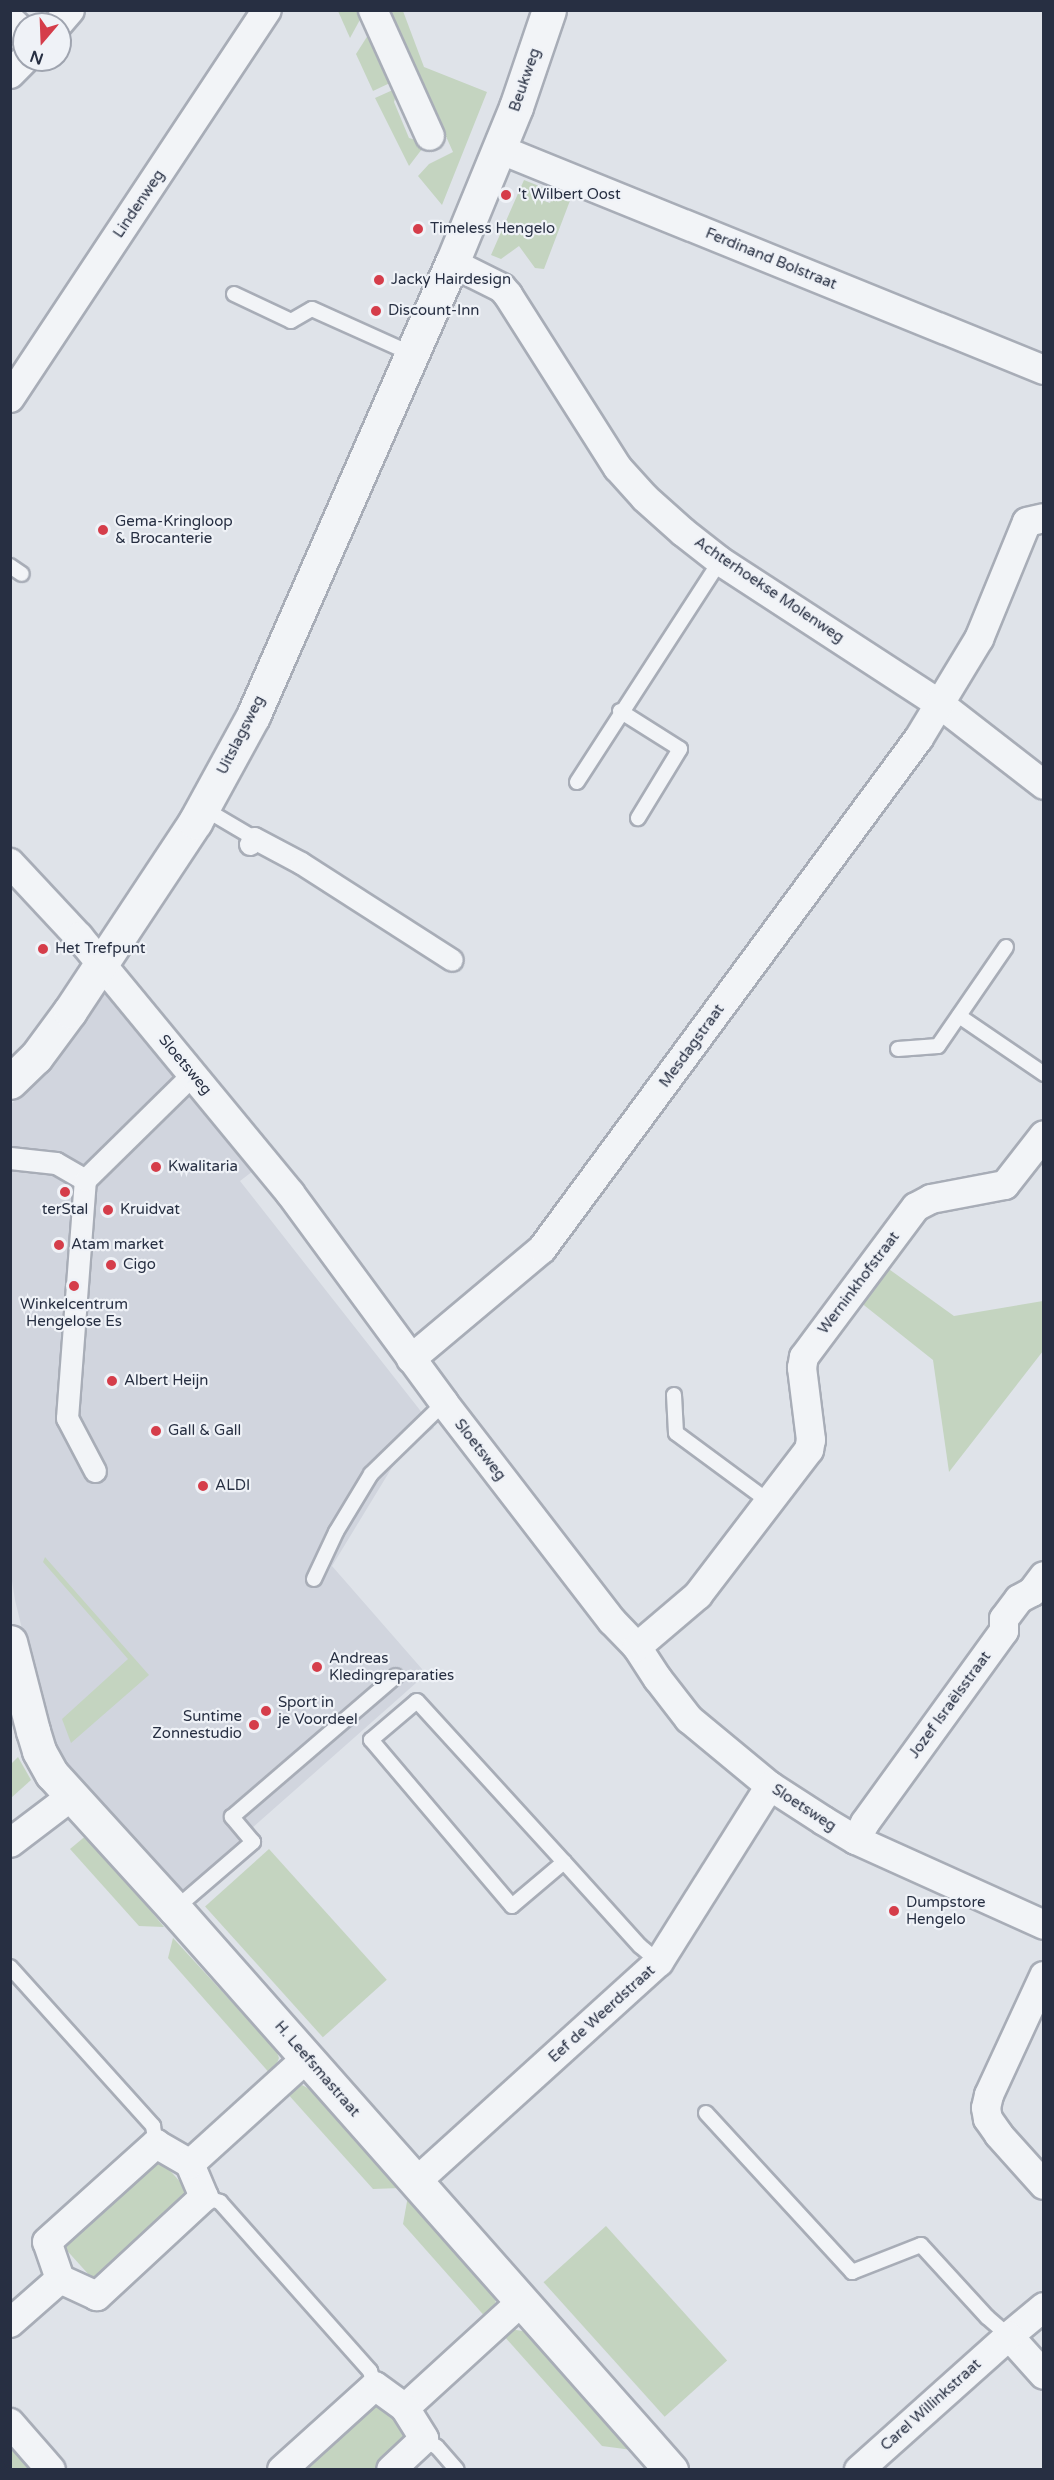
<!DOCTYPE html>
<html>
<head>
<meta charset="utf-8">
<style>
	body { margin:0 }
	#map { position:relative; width:1054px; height:2480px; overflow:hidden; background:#dfe3e9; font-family:"Varela Round",sans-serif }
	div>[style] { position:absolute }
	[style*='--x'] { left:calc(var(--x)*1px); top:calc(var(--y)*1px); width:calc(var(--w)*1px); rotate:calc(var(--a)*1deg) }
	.built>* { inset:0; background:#d1d5de }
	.green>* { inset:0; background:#c4d4c0; transform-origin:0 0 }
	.roads { filter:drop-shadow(2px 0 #a8adb7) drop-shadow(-2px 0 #a8adb7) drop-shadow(0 2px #a8adb7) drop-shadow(0 -2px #a8adb7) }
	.service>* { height:14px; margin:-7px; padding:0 7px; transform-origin:7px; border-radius:7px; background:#f2f4f7 }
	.pedestrian>* { height:21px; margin:-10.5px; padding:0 10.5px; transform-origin:10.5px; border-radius:10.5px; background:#f2f4f7 }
	.minor>* { height:28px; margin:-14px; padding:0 14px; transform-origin:14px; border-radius:14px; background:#f2f4f7 }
	.tertiary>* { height:33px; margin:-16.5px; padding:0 16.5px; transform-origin:16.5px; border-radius:16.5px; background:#f2f4f7 }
	.dots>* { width:16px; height:16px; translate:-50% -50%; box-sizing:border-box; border:3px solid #eff2f7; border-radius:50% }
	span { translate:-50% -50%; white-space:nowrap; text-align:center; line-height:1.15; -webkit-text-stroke:4.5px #eff2f7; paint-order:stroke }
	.street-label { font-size:15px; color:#272f42 }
	.poi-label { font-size:15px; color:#272f42 }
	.left { translate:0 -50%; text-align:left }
	.right { translate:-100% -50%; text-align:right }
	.frame { position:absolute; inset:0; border:12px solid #272f42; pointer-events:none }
	.north { position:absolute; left:12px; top:12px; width:60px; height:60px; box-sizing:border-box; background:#eff2f7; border:2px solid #9fa4af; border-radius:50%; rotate:199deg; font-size:16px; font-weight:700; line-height:24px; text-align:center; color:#272f42 }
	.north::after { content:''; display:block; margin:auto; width:21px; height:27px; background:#d53d4a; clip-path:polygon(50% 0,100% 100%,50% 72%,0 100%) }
</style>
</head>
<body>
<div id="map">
	<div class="built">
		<div style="clip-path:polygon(106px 987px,116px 993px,253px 1171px,240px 1181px,434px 1428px,402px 1451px,332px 1566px,422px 1669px,416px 1683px,251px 1829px,263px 1842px,189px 1904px,75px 1778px,56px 1753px,44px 1720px,15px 1600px,10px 1568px,10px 1105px,33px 1083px,71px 1038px)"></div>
	</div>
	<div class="green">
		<div style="clip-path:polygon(338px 11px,360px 11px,362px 16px,350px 38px)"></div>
		<div style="clip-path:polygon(382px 11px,403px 11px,424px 67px,487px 92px,442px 205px,418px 176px,429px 164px,453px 152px,418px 74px,408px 70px)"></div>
		<div style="clip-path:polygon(370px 32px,392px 82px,373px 91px,356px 54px)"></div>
		<div style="clip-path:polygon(395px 89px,397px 92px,394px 102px,409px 138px,419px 141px,422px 149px,409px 166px,375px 98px)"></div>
		<div style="clip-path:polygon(524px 180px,544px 188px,539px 199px,550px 203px,555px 192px,571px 198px,544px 269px,535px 268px,519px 246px,501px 259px,491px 255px)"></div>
		<div style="clip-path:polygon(886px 1267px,954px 1316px,1043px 1301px,1043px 1351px,949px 1472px,933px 1360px,860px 1302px)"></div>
		<div style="clip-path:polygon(45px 1557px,149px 1675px,71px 1743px,62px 1719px,128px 1659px,43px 1562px)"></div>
		<div style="clip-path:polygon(18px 1757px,31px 1780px,11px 1798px,11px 1764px)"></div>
		<div style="clip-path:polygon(88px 1834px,164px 1927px,139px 1926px,70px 1849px)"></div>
		<div style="left:269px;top:1849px;width:176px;height:86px;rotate:48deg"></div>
		<div style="clip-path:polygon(173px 1938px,276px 2050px,279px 2058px,272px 2076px,168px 1958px)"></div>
		<div style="clip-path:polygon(302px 2085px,315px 2092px,400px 2188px,373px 2189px,286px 2092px)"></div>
		<div style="left:155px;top:2154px;width:55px;height:130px;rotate:48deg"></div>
		<div style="clip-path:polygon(408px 2196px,495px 2295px,496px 2307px,488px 2320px,403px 2224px)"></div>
		<div style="left:606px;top:2226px;width:181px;height:84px;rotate:48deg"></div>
		<div style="clip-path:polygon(510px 2329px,529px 2332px,632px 2450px,602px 2446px,503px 2335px)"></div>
		<div style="clip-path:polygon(374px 2399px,411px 2439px,378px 2469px,297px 2470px)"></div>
		<div style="clip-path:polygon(11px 2436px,40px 2469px,11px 2469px)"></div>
	</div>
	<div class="roads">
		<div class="service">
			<div style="--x:234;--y:294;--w:63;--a:25.3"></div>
			<div style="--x:291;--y:321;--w:24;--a:-30"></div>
			<div style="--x:312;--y:309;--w:110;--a:24.2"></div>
			<div style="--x:10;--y:566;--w:14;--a:34"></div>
			<div style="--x:620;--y:711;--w:71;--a:32.3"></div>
			<div style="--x:680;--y:749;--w:81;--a:121.3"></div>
			<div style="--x:577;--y:782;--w:263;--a:-57.1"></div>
			<div style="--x:203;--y:808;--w:59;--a:30.5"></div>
			<div style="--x:959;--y:1016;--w:103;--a:34.3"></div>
			<div style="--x:898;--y:1049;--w:40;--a:-4.3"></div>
			<div style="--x:938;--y:1046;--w:120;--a:-55.5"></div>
			<div style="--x:674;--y:1395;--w:38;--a:87"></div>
			<div style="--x:676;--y:1433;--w:118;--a:36.4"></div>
			<div style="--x:314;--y:1579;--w:52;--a:-64.9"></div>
			<div style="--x:336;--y:1532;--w:68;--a:-58.9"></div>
			<div style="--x:371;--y:1474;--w:102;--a:-44.2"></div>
			<div style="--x:564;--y:1862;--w:68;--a:139.8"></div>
			<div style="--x:512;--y:1906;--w:218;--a:-130.3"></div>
			<div style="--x:371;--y:1740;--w:60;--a:-40.3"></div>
			<div style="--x:417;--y:1701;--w:218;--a:47.6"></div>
			<div style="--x:564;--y:1862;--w:113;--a:47.9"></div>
			<div style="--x:640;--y:1946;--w:25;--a:40"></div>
			<div style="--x:175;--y:1909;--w:103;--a:-40.7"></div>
			<div style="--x:253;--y:1842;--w:33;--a:-130"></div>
			<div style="--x:232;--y:1817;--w:216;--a:-40.7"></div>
			<div style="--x:10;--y:1967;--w:214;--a:48"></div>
			<div style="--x:153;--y:2126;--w:18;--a:81"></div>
			<div style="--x:706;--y:2113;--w:216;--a:47.4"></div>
			<div style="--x:852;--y:2272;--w:74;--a:-21.4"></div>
			<div style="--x:921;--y:2245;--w:98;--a:47.5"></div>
			<div style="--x:987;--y:2317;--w:29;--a:41"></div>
			<div style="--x:204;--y:2197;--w:17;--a:17"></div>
			<div style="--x:220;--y:2202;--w:226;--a:48.4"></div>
			<div style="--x:370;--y:2371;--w:16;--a:72"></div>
			<div style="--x:424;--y:2439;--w:15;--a:32"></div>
			<div style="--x:437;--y:2447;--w:30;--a:49"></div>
		</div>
		<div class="pedestrian">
			<div style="--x:250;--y:844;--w:7;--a:-56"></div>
			<div style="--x:254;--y:838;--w:53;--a:28"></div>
			<div style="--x:301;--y:863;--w:179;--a:32.7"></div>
			<div style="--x:10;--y:1158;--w:46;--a:6.2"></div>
			<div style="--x:56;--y:1163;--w:34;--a:30"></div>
			<div style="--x:95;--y:1471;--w:60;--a:-117.8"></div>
			<div style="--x:67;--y:1418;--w:239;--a:-85.7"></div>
			<div style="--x:85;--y:1180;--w:151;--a:-44.5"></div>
		</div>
		<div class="minor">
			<div style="--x:373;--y:10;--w:138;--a:65.7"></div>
			<div style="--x:10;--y:20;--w:19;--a:43"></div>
			<div style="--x:58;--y:24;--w:18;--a:-49"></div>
			<div style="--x:10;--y:74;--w:20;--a:-45"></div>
			<div style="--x:499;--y:149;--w:588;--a:22.07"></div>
			<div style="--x:452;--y:263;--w:56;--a:26.6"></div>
			<div style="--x:502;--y:288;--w:9;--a:49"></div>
			<div style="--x:508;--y:295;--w:205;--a:57.6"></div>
			<div style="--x:618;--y:468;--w:40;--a:48"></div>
			<div style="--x:645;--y:498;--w:51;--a:41.8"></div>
			<div style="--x:683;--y:532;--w:47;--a:38.1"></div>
			<div style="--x:720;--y:561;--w:264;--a:33.1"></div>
			<div style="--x:941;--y:705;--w:130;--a:37.8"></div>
			<div style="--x:10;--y:398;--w:465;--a:-56.5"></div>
			<div style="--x:10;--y:863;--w:101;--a:47"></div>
			<div style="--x:79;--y:937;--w:332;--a:50.5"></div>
			<div style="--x:290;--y:1193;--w:260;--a:53.7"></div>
			<div style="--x:444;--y:1403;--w:275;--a:52.4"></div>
			<div style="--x:612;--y:1621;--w:36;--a:46"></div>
			<div style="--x:637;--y:1647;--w:38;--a:57"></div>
			<div style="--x:658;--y:1679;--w:51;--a:52.2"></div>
			<div style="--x:689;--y:1719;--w:105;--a:39.6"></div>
			<div style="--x:770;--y:1786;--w:64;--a:32.9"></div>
			<div style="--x:824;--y:1821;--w:37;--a:31"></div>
			<div style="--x:856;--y:1840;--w:206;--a:24.3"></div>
			<div style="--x:411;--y:1359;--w:171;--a:-40"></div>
			<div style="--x:542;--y:1249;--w:635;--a:-53.58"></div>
			<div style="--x:919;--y:738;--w:116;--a:-58.8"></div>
			<div style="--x:979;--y:639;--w:126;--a:-67.7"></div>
			<div style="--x:1027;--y:522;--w:17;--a:-13"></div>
			<div style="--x:637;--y:1647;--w:80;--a:-40.4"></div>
			<div style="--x:698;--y:1595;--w:183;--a:-52.6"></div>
			<div style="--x:809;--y:1450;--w:10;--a:-79"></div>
			<div style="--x:811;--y:1440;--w:73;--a:-97.1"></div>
			<div style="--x:802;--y:1368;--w:11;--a:-80"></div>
			<div style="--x:804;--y:1357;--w:187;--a:-53.3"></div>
			<div style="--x:916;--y:1207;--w:17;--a:-28"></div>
			<div style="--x:931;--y:1199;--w:75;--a:-10.7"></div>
			<div style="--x:1005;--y:1185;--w:63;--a:-52"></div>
			<div style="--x:856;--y:1840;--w:19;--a:-62"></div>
			<div style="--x:865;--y:1823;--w:237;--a:-54.1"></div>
			<div style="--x:1004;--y:1631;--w:12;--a:-90"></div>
			<div style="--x:1004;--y:1619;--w:25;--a:-53"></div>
			<div style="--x:1019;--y:1599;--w:15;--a:-28"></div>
			<div style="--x:1032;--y:1592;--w:20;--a:-53"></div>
			<div style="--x:10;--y:1843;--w:78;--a:-37.2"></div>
			<div style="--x:1044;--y:1976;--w:131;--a:114.8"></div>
			<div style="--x:989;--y:2095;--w:13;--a:103"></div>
			<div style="--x:986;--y:2108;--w:11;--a:80"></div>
			<div style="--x:988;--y:2119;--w:19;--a:55"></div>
			<div style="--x:999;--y:2135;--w:67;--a:48"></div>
			<div style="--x:156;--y:2144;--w:39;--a:30"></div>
			<div style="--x:190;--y:2164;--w:36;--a:67"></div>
			<div style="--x:204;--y:2197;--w:146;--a:137.2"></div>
			<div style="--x:97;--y:2296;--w:41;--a:-155.3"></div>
			<div style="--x:60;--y:2279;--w:39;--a:-109"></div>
			<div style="--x:47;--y:2242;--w:147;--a:-42"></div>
			<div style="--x:190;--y:2164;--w:158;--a:-42.2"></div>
			<div style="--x:416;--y:2182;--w:328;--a:-42.2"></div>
			<div style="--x:659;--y:1962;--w:208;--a:-57.8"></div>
			<div style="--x:1044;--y:2307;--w:45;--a:140.4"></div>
			<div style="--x:1009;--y:2336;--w:52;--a:48.1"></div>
			<div style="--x:10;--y:2323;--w:67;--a:-41.3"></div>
			<div style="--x:405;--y:2408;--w:159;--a:-42.4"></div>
			<div style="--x:10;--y:2423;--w:62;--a:48.9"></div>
			<div style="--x:282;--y:2470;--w:125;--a:-42.1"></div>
			<div style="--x:375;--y:2386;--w:37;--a:36"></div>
			<div style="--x:405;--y:2408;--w:36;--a:58"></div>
			<div style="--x:424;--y:2439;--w:45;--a:136.8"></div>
			<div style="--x:859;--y:2470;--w:201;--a:-41.8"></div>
		</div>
		<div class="tertiary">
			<div style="--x:10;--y:1082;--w:36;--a:-44"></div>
			<div style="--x:36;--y:1057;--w:57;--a:-53.5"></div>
			<div style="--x:70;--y:1011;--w:227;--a:-56.5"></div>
			<div style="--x:195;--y:822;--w:121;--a:-61.3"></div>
			<div style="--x:253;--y:716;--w:495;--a:-66.3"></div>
			<div style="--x:452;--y:263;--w:169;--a:-67.7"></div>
			<div style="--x:516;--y:107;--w:102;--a:-71.2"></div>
			<div style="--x:10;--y:1642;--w:92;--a:75.5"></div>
			<div style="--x:33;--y:1731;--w:21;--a:73"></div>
			<div style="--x:39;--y:1751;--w:26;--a:61"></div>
			<div style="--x:52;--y:1774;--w:183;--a:47.7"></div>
			<div style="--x:175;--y:1909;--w:749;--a:48.52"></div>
		</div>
	</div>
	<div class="dots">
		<div style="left:506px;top:195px;background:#d53d4a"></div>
		<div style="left:418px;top:229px;background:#d53d4a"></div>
		<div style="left:379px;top:280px;background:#d53d4a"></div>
		<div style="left:376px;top:311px;background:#d53d4a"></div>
		<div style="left:103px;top:530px;background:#d53d4a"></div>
		<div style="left:43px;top:949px;background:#d53d4a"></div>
		<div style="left:156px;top:1167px;background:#d53d4a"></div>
		<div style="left:65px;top:1192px;background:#d53d4a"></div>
		<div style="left:108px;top:1210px;background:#d53d4a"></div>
		<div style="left:59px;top:1245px;background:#d53d4a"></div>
		<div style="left:111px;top:1265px;background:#d53d4a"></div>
		<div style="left:74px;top:1286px;background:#d53d4a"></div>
		<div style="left:112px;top:1381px;background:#d53d4a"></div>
		<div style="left:156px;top:1431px;background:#d53d4a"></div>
		<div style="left:203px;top:1486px;background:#d53d4a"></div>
		<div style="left:317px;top:1667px;background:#d53d4a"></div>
		<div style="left:266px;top:1711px;background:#d53d4a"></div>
		<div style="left:254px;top:1725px;background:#d53d4a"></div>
		<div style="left:894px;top:1911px;background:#d53d4a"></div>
	</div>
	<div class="street-label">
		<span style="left:525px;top:80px;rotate:-71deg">Beukweg</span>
		<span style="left:139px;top:204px;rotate:-56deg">Lindenweg</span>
		<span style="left:771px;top:259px;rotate:22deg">Ferdinand Bolstraat</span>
		<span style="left:769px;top:590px;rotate:34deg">Achterhoekse Molenweg</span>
		<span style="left:241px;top:735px;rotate:-63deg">Uitslagsweg</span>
		<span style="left:692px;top:1046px;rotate:-54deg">Mesdagstraat</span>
		<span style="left:185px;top:1065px;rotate:50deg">Sloetsweg</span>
		<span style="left:859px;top:1283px;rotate:-53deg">Werninkhofstraat</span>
		<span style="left:480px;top:1450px;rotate:52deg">Sloetsweg</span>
		<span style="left:950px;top:1705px;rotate:-54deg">Jozef Israëlsstraat</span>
		<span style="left:804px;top:1808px;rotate:33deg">Sloetsweg</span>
		<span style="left:602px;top:2014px;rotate:-42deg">Eef de Weerdstraat</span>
		<span style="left:317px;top:2069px;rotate:49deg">H. Leefsmastraat</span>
		<span style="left:931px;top:2405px;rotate:-42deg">Carel Willinkstraat</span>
	</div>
	<div class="poi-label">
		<span class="left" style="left:518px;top:195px">'t Wilbert Oost</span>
		<span class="left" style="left:430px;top:229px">Timeless Hengelo</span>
		<span class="left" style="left:391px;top:280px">Jacky Hairdesign</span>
		<span class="left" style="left:388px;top:311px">Discount-Inn</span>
		<span class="left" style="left:115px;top:530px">Gema-Kringloop<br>&amp; Brocanterie</span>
		<span class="left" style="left:55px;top:949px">Het Trefpunt</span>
		<span class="left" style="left:168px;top:1167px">Kwalitaria</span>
		<span style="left:65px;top:1210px">terStal</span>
		<span class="left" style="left:120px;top:1210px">Kruidvat</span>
		<span class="left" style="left:71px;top:1245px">Atam market</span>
		<span class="left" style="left:123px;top:1265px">Cigo</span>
		<span style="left:74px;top:1313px">Winkelcentrum<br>Hengelose Es</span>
		<span class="left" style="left:124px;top:1381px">Albert Heijn</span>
		<span class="left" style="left:168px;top:1431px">Gall &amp; Gall</span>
		<span class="left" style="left:215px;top:1486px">ALDI</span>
		<span class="left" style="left:329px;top:1667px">Andreas<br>Kledingreparaties</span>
		<span class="left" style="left:278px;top:1711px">Sport in<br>je Voordeel</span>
		<span class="right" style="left:242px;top:1725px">Suntime<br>Zonnestudio</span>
		<span class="left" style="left:906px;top:1911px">Dumpstore<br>Hengelo</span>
	</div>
	<div class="frame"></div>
	<div class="north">N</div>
</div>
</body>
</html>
